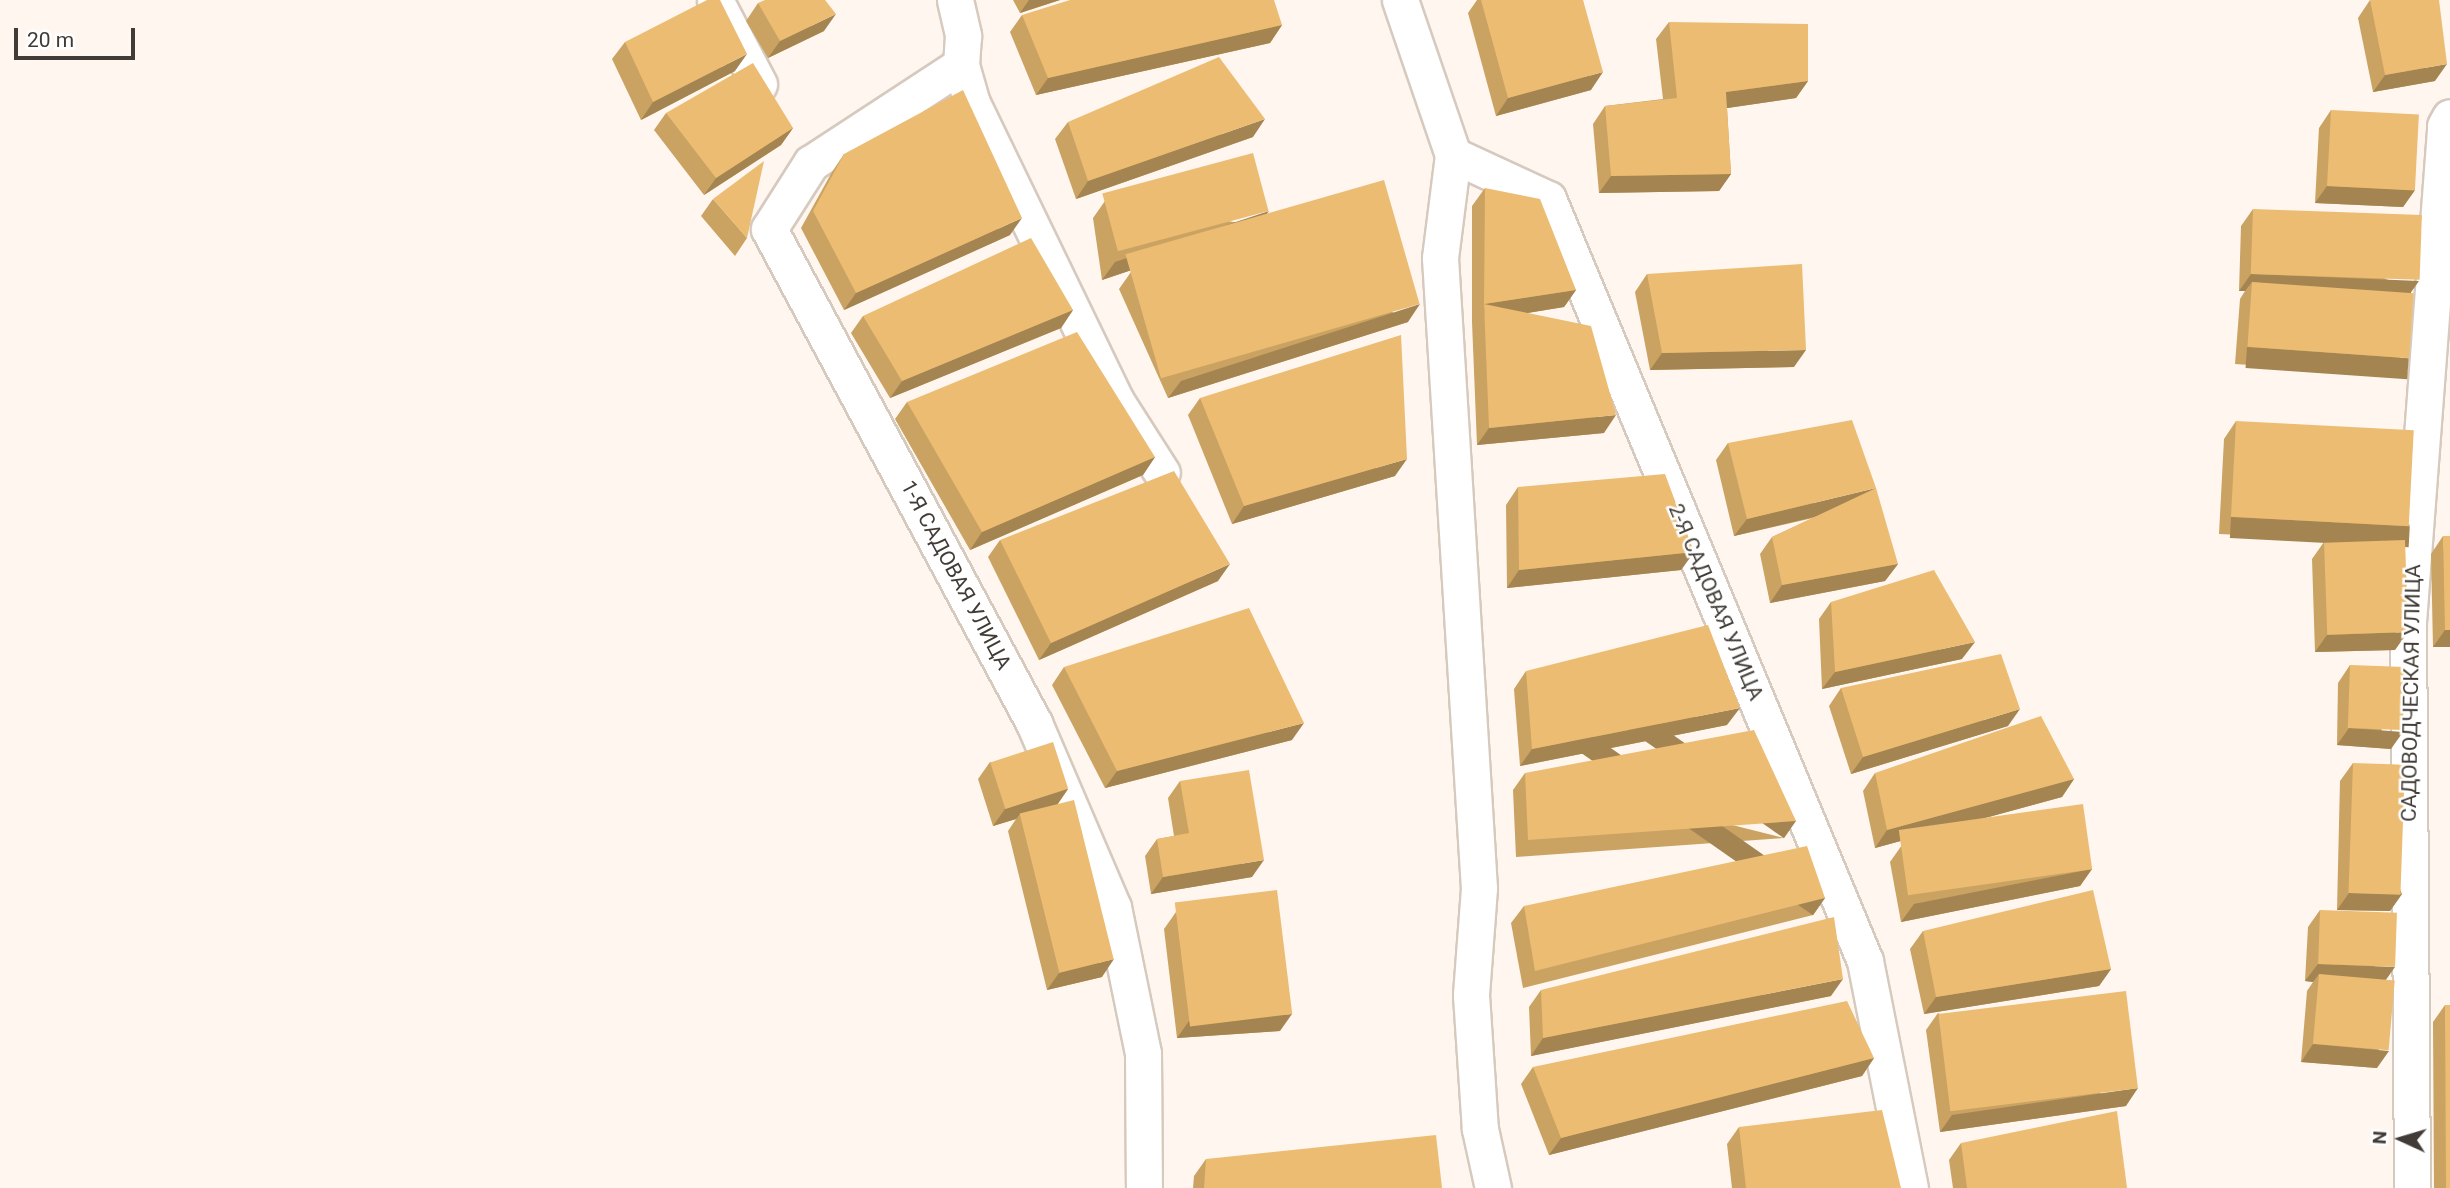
<!DOCTYPE html>
<html>
<head>
<meta charset="utf-8">
<style>
	body { margin:0 }
	#map { position:relative; width:2450px; height:1188px; overflow:hidden; background:#fef6ef; font-family:Roboto,sans-serif }
	div>[style] { position:absolute }
	[style*='--x'] { left:calc(var(--x)*1px); top:calc(var(--y)*1px); width:calc(var(--w)*1px); rotate:calc(var(--a)*1deg) }
	.roads { filter:drop-shadow(2px 0 #d6c9be) drop-shadow(-2px 0 #d6c9be) drop-shadow(0 2px #d6c9be) drop-shadow(0 -2px #d6c9be) }
	.street>* { height:35px; margin:-17.5px; padding:0 17.5px; transform-origin:17.5px; border-radius:17.5px; background:#fff }
	.wall>* { inset:0; background:#caa262 }
	.shaded-wall>* { inset:0; background:#a48450; transform-origin:0 0 }
	.building>* { inset:0; background:#ebbc72; transform-origin:0 0 }
	span { translate:-50% -50%; white-space:nowrap; text-align:center; line-height:1.15; -webkit-text-stroke:5px #fff; paint-order:stroke }
	.street-label { font-size:21px; color:#403b36 }
	.north { position:absolute; left:2366px; top:1104px; width:70px; height:70px; -webkit-text-stroke:5px #fff; paint-order:stroke; rotate:274deg; font-size:19px; font-weight:700; line-height:28px; text-align:center; color:#403b36 }
	.north::after { content:''; display:block; margin:auto; width:24px; height:32px; background:#403b36; clip-path:polygon(50% 0,100% 100%,50% 72%,0 100%) }
	.scale { position:absolute; left:14px; top:28px; width:121px; height:32px; box-sizing:border-box; border:4px solid #403b36; border-top:0; padding-left:9px; font-size:21px; line-height:24px; white-space:nowrap; color:#403b36; -webkit-text-stroke:5px #fff; paint-order:stroke }
</style>
</head>
<body>
<div id="map">
	<div class="roads">
		<div class="street">
			<div style="--x:715;--y:0;--w:95;--a:62.4"></div>
			<div style="--x:955;--y:0;--w:37;--a:77"></div>
			<div style="--x:963;--y:36;--w:29;--a:94"></div>
			<div style="--x:961;--y:65;--w:40;--a:74"></div>
			<div style="--x:972;--y:103;--w:331;--a:64.2"></div>
			<div style="--x:1116;--y:401;--w:85;--a:57.4"></div>
			<div style="--x:1400;--y:0;--w:164;--a:71.1"></div>
			<div style="--x:1453;--y:155;--w:105;--a:24.9"></div>
			<div style="--x:1548;--y:199;--w:825;--a:67.41"></div>
			<div style="--x:1865;--y:961;--w:231;--a:78.8"></div>
			<div style="--x:961;--y:65;--w:179;--a:146.8"></div>
			<div style="--x:811;--y:163;--w:78;--a:122.5"></div>
			<div style="--x:769;--y:229;--w:561;--a:61.79"></div>
			<div style="--x:1034;--y:723;--w:200;--a:66.8"></div>
			<div style="--x:1113;--y:907;--w:149;--a:78.4"></div>
			<div style="--x:1143;--y:1053;--w:135;--a:89.6"></div>
			<div style="--x:1453;--y:155;--w:104;--a:97.2"></div>
			<div style="--x:1440;--y:258;--w:631;--a:86.46"></div>
			<div style="--x:1479;--y:888;--w:107;--a:94.3"></div>
			<div style="--x:1471;--y:995;--w:134;--a:86.2"></div>
			<div style="--x:1480;--y:1129;--w:60;--a:77.6"></div>
			<div style="--x:2412;--y:1188;--w:566;--a:-90.4"></div>
			<div style="--x:2408;--y:622;--w:497;--a:-85.7"></div>
			<div style="--x:2445;--y:126;--w:10;--a:-61"></div>
		</div>
	</div>
	<div class="wall">
		<div style="clip-path:polygon(1013px 0,1060px 0,1020px 13px)"></div>
		<div style="clip-path:polygon(1477px 0,1583px 0,1591px 90px,1496px 116px,1468px 13px)"></div>
		<div style="clip-path:polygon(2370px 0,2435px 81px,2373px 92px,2358px 18px)"></div>
		<div style="clip-path:polygon(758px 3px,824px 31px,768px 58px,746px 21px)"></div>
		<div style="clip-path:polygon(1022px 15px,1282px 25px,1270px 43px,1036px 95px,1010px 32px)"></div>
		<div style="clip-path:polygon(1669px 22px,1808px 81px,1796px 98px,1727px 108px,1731px 174px,1719px 191px,1599px 193px,1593px 124px,1605px 106px,1663px 99px,1656px 39px)"></div>
		<div style="clip-path:polygon(625px 42px,735px 71px,641px 120px,612px 59px)"></div>
		<div style="clip-path:polygon(2331px 110px,2415px 190px,2403px 207px,2315px 203px,2319px 128px)"></div>
		<div style="clip-path:polygon(666px 113px,793px 128px,781px 145px,704px 195px,654px 130px)"></div>
		<div style="clip-path:polygon(1068px 122px,1253px 137px,1076px 199px,1055px 139px)"></div>
		<div style="clip-path:polygon(844px 154px,1010px 235px,844px 310px,801px 228px,832px 172px)"></div>
		<div style="clip-path:polygon(1485px 188px,1576px 290px,1564px 307px,1527px 313px,1604px 433px,1477px 445px,1472px 322px,1472px 206px)"></div>
		<div style="clip-path:polygon(713px 199px,747px 238px,735px 256px,701px 216px)"></div>
		<div style="clip-path:polygon(1105px 201px,1258px 226px,1408px 322px,1168px 398px,1119px 289px,1131px 272px,1193px 249px,1102px 280px,1093px 218px)"></div>
		<div style="clip-path:polygon(2253px 209px,2411px 292px,2397px 375px,2235px 364px,2240px 299px,2245px 291px,2239px 291px,2241px 226px)"></div>
		<div style="clip-path:polygon(1647px 274px,1794px 367px,1650px 370px,1635px 292px)"></div>
		<div style="clip-path:polygon(1073px 310px,1061px 328px,890px 398px,851px 333px,863px 316px)"></div>
		<div style="clip-path:polygon(1200px 398px,1395px 476px,1232px 524px,1188px 415px)"></div>
		<div style="clip-path:polygon(907px 402px,1155px 457px,1143px 475px,970px 550px,895px 419px)"></div>
		<div style="clip-path:polygon(2236px 421px,2410px 525px,2399px 540px,2395px 650px,2315px 652px,2312px 559px,2324px 542px,2365px 541px,2219px 534px,2224px 439px)"></div>
		<div style="clip-path:polygon(1728px 443px,1898px 564px,1885px 581px,1770px 603px,1760px 554px,1772px 537px,1813px 518px,1734px 536px,1716px 460px)"></div>
		<div style="clip-path:polygon(1518px 487px,1694px 552px,1681px 570px,1507px 588px,1506px 505px)"></div>
		<div style="clip-path:polygon(2443px 536px,2450px 647px,2433px 647px,2431px 554px)"></div>
		<div style="clip-path:polygon(1000px 540px,1218px 581px,1039px 660px,988px 557px)"></div>
		<div style="clip-path:polygon(1831px 602px,1962px 659px,1822px 689px,1819px 619px)"></div>
		<div style="clip-path:polygon(2350px 665px,2391px 749px,2337px 745px,2338px 683px)"></div>
		<div style="clip-path:polygon(1064px 667px,1292px 740px,1105px 788px,1052px 685px)"></div>
		<div style="clip-path:polygon(1526px 671px,1727px 725px,1520px 766px,1514px 689px)"></div>
		<div style="clip-path:polygon(1841px 688px,2008px 726px,1851px 774px,1829px 706px)"></div>
		<div style="clip-path:polygon(990px 762px,1068px 789px,1058px 804px,1102px 977px,1047px 990px,1008px 831px,1016px 819px,993px 826px,978px 779px)"></div>
		<div style="clip-path:polygon(2353px 763px,2402px 894px,2390px 911px,2337px 910px,2340px 781px)"></div>
		<div style="clip-path:polygon(1525px 773px,1784px 838px,1516px 857px,1513px 790px)"></div>
		<div style="clip-path:polygon(1875px 773px,2074px 779px,2062px 797px,1875px 848px,1863px 791px)"></div>
		<div style="clip-path:polygon(1180px 781px,1252px 877px,1151px 894px,1145px 856px,1157px 839px,1174px 836px,1168px 798px)"></div>
		<div style="clip-path:polygon(1902px 845px,2092px 869px,2080px 886px,1901px 922px,1890px 862px)"></div>
		<div style="clip-path:polygon(1825px 898px,1813px 915px,1523px 988px,1511px 923px,1524px 906px)"></div>
		<div style="clip-path:polygon(2320px 910px,2386px 979px,2377px 1068px,2301px 1062px,2307px 991px,2313px 982px,2305px 981px,2308px 927px)"></div>
		<div style="clip-path:polygon(1176px 912px,1280px 1031px,1177px 1038px,1164px 929px)"></div>
		<div style="clip-path:polygon(1923px 931px,2111px 969px,2099px 986px,1924px 1014px,1910px 949px)"></div>
		<div style="clip-path:polygon(1541px 990px,1831px 996px,1531px 1056px,1529px 1007px)"></div>
		<div style="clip-path:polygon(2445px 1005px,2450px 1188px,2434px 1188px,2433px 1022px)"></div>
		<div style="clip-path:polygon(1938px 1013px,2126px 1106px,1940px 1132px,1926px 1030px)"></div>
		<div style="clip-path:polygon(1874px 1058px,1862px 1076px,1549px 1155px,1521px 1084px,1533px 1067px)"></div>
		<div style="clip-path:polygon(1739px 1127px,1901px 1188px,1732px 1188px,1727px 1144px)"></div>
		<div style="clip-path:polygon(1961px 1143px,2127px 1188px,1953px 1188px,1949px 1160px)"></div>
		<div style="clip-path:polygon(1206px 1159px,1442px 1188px,1193px 1188px,1194px 1176px)"></div>
	</div>
	<div class="shaded-wall">
		<div style="clip-path:polygon(1029px 0,1060px 0,1020px 13px)"></div>
		<div style="clip-path:polygon(836px 14px,824px 31px,768px 58px,780px 41px)"></div>
		<div style="clip-path:polygon(1282px 25px,1270px 43px,1036px 95px,1048px 78px)"></div>
		<div style="clip-path:polygon(747px 54px,735px 71px,641px 120px,653px 102px)"></div>
		<div style="clip-path:polygon(2447px 64px,2435px 81px,2373px 92px,2385px 75px)"></div>
		<div style="clip-path:polygon(1603px 72px,1591px 90px,1496px 116px,1508px 98px)"></div>
		<div style="clip-path:polygon(1808px 81px,1796px 98px,1714px 110px,1726px 92px)"></div>
		<div style="clip-path:polygon(1265px 119px,1253px 137px,1076px 199px,1088px 181px)"></div>
		<div style="clip-path:polygon(793px 128px,781px 145px,704px 195px,716px 178px)"></div>
		<div style="clip-path:polygon(1731px 174px,1719px 191px,1599px 193px,1611px 176px)"></div>
		<div style="clip-path:polygon(2327px 186px,2415px 190px,2403px 207px,2315px 203px)"></div>
		<div style="clip-path:polygon(1269px 211px,1257px 228px,1102px 280px,1115px 262px)"></div>
		<div style="clip-path:polygon(1022px 218px,1010px 235px,844px 310px,856px 293px)"></div>
		<div style="clip-path:polygon(2251px 274px,2419px 281px,2407px 298px,2252px 282px,2245px 291px,2239px 291px)"></div>
		<div style="clip-path:polygon(1576px 290px,1564px 307px,1485px 320px,1484px 304px)"></div>
		<div style="clip-path:polygon(1420px 304px,1408px 322px,1168px 398px,1181px 381px)"></div>
		<div style="clip-path:polygon(1073px 310px,1061px 328px,890px 398px,902px 381px)"></div>
		<div style="left:2247px;top:347px;width:162px;height:21px;rotate:4deg"></div>
		<div style="clip-path:polygon(1806px 350px,1794px 367px,1650px 370px,1662px 353px)"></div>
		<div style="clip-path:polygon(1616px 415px,1604px 433px,1477px 445px,1489px 428px)"></div>
		<div style="clip-path:polygon(1155px 457px,1143px 475px,970px 550px,982px 532px)"></div>
		<div style="clip-path:polygon(1407px 459px,1395px 476px,1232px 524px,1244px 506px)"></div>
		<div style="clip-path:polygon(1876px 488px,1864px 505px,1734px 536px,1747px 519px)"></div>
		<div style="left:2231px;top:517px;width:179px;height:21px;rotate:3deg"></div>
		<div style="clip-path:polygon(1694px 552px,1681px 570px,1507px 588px,1519px 570px)"></div>
		<div style="clip-path:polygon(1230px 564px,1218px 581px,1039px 660px,1051px 643px)"></div>
		<div style="clip-path:polygon(1898px 564px,1885px 581px,1770px 603px,1782px 585px)"></div>
		<div style="clip-path:polygon(2445px 630px,2450px 630px,2450px 647px,2433px 647px)"></div>
		<div style="clip-path:polygon(2408px 632px,2395px 650px,2315px 652px,2327px 635px)"></div>
		<div style="clip-path:polygon(1975px 642px,1962px 659px,1822px 689px,1835px 672px)"></div>
		<div style="clip-path:polygon(1740px 708px,1727px 725px,1520px 766px,1532px 749px)"></div>
		<div style="clip-path:polygon(2020px 709px,2008px 726px,1851px 774px,1863px 757px)"></div>
		<div style="clip-path:polygon(1304px 723px,1292px 740px,1105px 788px,1117px 771px)"></div>
		<div style="clip-path:polygon(2349px 728px,2403px 732px,2391px 749px,2337px 745px)"></div>
		<div style="clip-path:polygon(2074px 779px,2062px 797px,1875px 848px,1887px 830px)"></div>
		<div style="clip-path:polygon(1068px 789px,1056px 806px,1020px 814px,1016px 819px,993px 826px,1005px 809px)"></div>
		<div style="left:1796px;top:821px;width:21px;height:269px;rotate:125deg"></div>
		<div style="clip-path:polygon(1264px 860px,1252px 877px,1151px 894px,1163px 877px)"></div>
		<div style="clip-path:polygon(2092px 869px,2080px 886px,1901px 922px,1914px 904px)"></div>
		<div style="clip-path:polygon(2349px 893px,2402px 894px,2390px 911px,2337px 910px)"></div>
		<div style="left:1825px;top:898px;width:21px;height:299px;rotate:125deg"></div>
		<div style="clip-path:polygon(1114px 959px,1102px 977px,1047px 990px,1059px 973px)"></div>
		<div style="clip-path:polygon(2318px 964px,2395px 967px,2383px 984px,2319px 974px,2313px 982px,2305px 981px)"></div>
		<div style="clip-path:polygon(2111px 969px,2099px 986px,1924px 1014px,1936px 997px)"></div>
		<div style="clip-path:polygon(1843px 979px,1831px 996px,1531px 1056px,1543px 1038px)"></div>
		<div style="clip-path:polygon(1292px 1014px,1280px 1031px,1177px 1038px,1189px 1021px)"></div>
		<div style="clip-path:polygon(2313px 1044px,2389px 1051px,2377px 1068px,2301px 1062px)"></div>
		<div style="clip-path:polygon(1874px 1058px,1862px 1076px,1549px 1155px,1561px 1138px)"></div>
		<div style="clip-path:polygon(2138px 1088px,2126px 1106px,1940px 1132px,1952px 1115px)"></div>
	</div>
	<div class="building">
		<div style="clip-path:polygon(707px 0,720px 0,747px 54px,653px 102px,625px 42px)"></div>
		<div style="clip-path:polygon(765px 0,825px 0,836px 14px,780px 41px,758px 3px)"></div>
		<div style="clip-path:polygon(1070px 0,1274px 0,1282px 25px,1048px 78px,1022px 15px)"></div>
		<div style="clip-path:polygon(1481px 0,1583px 0,1603px 72px,1508px 98px)"></div>
		<div style="clip-path:polygon(2370px 0,2439px 0,2447px 64px,2385px 75px)"></div>
		<div style="clip-path:polygon(1669px 22px,1808px 24px,1808px 81px,1726px 92px,1731px 174px,1611px 176px,1605px 106px,1677px 98px)"></div>
		<div style="clip-path:polygon(1219px 57px,1265px 119px,1088px 181px,1068px 122px)"></div>
		<div style="clip-path:polygon(753px 63px,793px 128px,716px 178px,666px 113px)"></div>
		<div style="clip-path:polygon(963px 90px,1022px 218px,856px 293px,813px 211px,844px 154px)"></div>
		<div style="left:2331px;top:110px;width:88px;height:76px;rotate:3deg"></div>
		<div style="left:1253px;top:153px;width:60px;height:156px;rotate:75deg"></div>
		<div style="clip-path:polygon(764px 161px,747px 238px,713px 199px)"></div>
		<div style="left:1384px;top:180px;width:129px;height:269px;rotate:74deg"></div>
		<div style="clip-path:polygon(1485px 188px,1540px 199px,1576px 290px,1484px 304px)"></div>
		<div style="left:2253px;top:209px;width:169px;height:65px;rotate:2deg"></div>
		<div style="clip-path:polygon(1031px 238px,1073px 310px,902px 381px,863px 316px)"></div>
		<div style="clip-path:polygon(1802px 264px,1806px 350px,1662px 353px,1647px 274px)"></div>
		<div style="left:2252px;top:282px;width:162px;height:65px;rotate:4deg"></div>
		<div style="clip-path:polygon(1484px 304px,1591px 326px,1616px 415px,1489px 428px)"></div>
		<div style="clip-path:polygon(1077px 332px,1155px 457px,982px 532px,907px 402px)"></div>
		<div style="clip-path:polygon(1401px 335px,1407px 459px,1244px 506px,1200px 398px)"></div>
		<div style="clip-path:polygon(1852px 420px,1876px 488px,1747px 519px,1728px 443px)"></div>
		<div style="left:2236px;top:421px;width:178px;height:96px;rotate:3deg"></div>
		<div style="clip-path:polygon(1174px 471px,1230px 564px,1051px 643px,1000px 540px)"></div>
		<div style="clip-path:polygon(1665px 474px,1694px 552px,1519px 570px,1518px 487px)"></div>
		<div style="clip-path:polygon(1876px 488px,1898px 564px,1782px 585px,1772px 537px)"></div>
		<div style="clip-path:polygon(2443px 536px,2450px 536px,2450px 630px,2445px 630px)"></div>
		<div style="left:2405px;top:540px;width:92px;height:81px;rotate:88deg"></div>
		<div style="clip-path:polygon(1934px 570px,1975px 642px,1835px 672px,1831px 602px)"></div>
		<div style="clip-path:polygon(1249px 608px,1304px 723px,1117px 771px,1064px 667px)"></div>
		<div style="clip-path:polygon(1708px 625px,1740px 708px,1532px 749px,1526px 671px)"></div>
		<div style="clip-path:polygon(2001px 654px,2020px 709px,1863px 757px,1841px 688px)"></div>
		<div style="left:2350px;top:665px;width:55px;height:63px;rotate:2deg"></div>
		<div style="clip-path:polygon(2041px 716px,2074px 779px,1887px 830px,1875px 773px)"></div>
		<div style="clip-path:polygon(1754px 730px,1796px 821px,1528px 840px,1525px 773px)"></div>
		<div style="left:1053px;top:742px;width:49px;height:66px;rotate:72deg"></div>
		<div style="left:2353px;top:763px;width:52px;height:130px;rotate:2deg"></div>
		<div style="clip-path:polygon(1249px 770px,1264px 860px,1163px 877px,1157px 839px,1189px 833px,1180px 781px)"></div>
		<div style="left:1074px;top:800px;width:164px;height:56px;rotate:76deg"></div>
		<div style="left:2083px;top:804px;width:66px;height:186px;rotate:82deg"></div>
		<div style="clip-path:polygon(1807px 846px,1825px 898px,1535px 971px,1524px 906px)"></div>
		<div style="left:1277px;top:890px;width:125px;height:103px;rotate:83deg"></div>
		<div style="clip-path:polygon(2093px 890px,2111px 969px,1936px 997px,1923px 931px)"></div>
		<div style="left:2320px;top:910px;width:77px;height:54px;rotate:2deg"></div>
		<div style="clip-path:polygon(1834px 917px,1843px 979px,1543px 1038px,1541px 990px)"></div>
		<div style="left:2319px;top:974px;width:76px;height:70px;rotate:5deg"></div>
		<div style="left:2126px;top:991px;width:98px;height:189px;rotate:83deg"></div>
		<div style="clip-path:polygon(1847px 1001px,1874px 1058px,1561px 1138px,1533px 1067px)"></div>
		<div style="clip-path:polygon(2445px 1005px,2450px 1005px,2450px 1188px,2446px 1188px)"></div>
		<div style="clip-path:polygon(1882px 1110px,1901px 1188px,1746px 1188px,1739px 1127px)"></div>
		<div style="clip-path:polygon(2117px 1111px,2127px 1188px,1967px 1188px,1961px 1143px)"></div>
		<div style="clip-path:polygon(1436px 1135px,1442px 1188px,1204px 1188px,1206px 1159px)"></div>
	</div>
	<div class="street-label">
		<span style="left:956px;top:575px;rotate:62deg">1-Я САДОВАЯ УЛИЦА</span>
		<span style="left:1716px;top:602px;rotate:67deg">2-Я САДОВАЯ УЛИЦА</span>
		<span style="left:2411px;top:693px;rotate:-89deg">САДОВОДЧЕСКАЯ УЛИЦА</span>
	</div>
	<div class="north">N</div>
	<div class="scale">20 m</div>
</div>
</body>
</html>
